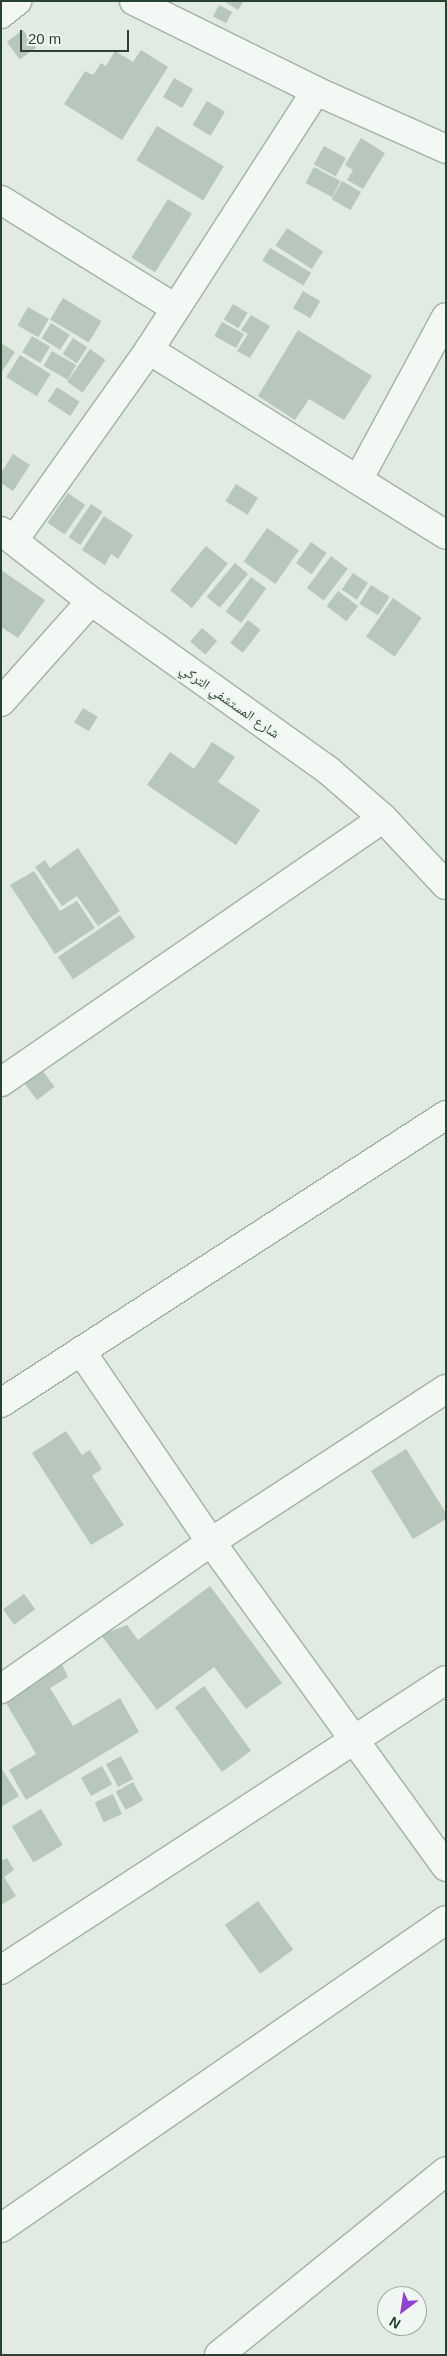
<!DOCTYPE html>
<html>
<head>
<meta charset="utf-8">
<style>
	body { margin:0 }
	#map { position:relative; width:447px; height:2356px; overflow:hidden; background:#e1eae3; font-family:Arial,"Noto Naskh Arabic",sans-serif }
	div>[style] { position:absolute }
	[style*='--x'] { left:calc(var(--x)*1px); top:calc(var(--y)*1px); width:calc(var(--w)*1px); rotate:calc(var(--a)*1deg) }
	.building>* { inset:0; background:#b8c7bc; transform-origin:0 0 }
	.roads { filter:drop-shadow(1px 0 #a2b1a6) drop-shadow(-1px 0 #a2b1a6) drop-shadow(0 1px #a2b1a6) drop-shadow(0 -1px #a2b1a6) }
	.minor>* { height:28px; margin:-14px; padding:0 14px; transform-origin:14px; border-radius:14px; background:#f3f8f5 }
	span { translate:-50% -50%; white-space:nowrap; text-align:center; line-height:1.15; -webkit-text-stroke:4.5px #f0f7f2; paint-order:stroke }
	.street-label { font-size:14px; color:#284231 }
	.frame { position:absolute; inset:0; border:2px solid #284231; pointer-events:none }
	.north { position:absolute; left:377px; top:2286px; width:50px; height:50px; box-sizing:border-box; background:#f0f7f2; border:1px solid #a0afa5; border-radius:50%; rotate:211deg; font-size:14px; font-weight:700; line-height:20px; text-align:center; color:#284231 }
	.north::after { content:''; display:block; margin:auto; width:18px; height:22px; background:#9042d3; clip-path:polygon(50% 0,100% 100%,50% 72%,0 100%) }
	.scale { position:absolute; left:20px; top:30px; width:109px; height:22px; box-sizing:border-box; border:2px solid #284231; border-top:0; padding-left:6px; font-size:15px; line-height:18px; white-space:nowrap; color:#284231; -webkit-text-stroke:4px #f0f7f2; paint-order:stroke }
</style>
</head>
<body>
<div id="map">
	<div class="building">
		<div style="clip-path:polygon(224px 1px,244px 1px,238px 10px)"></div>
		<div style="left:219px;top:5px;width:15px;height:13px;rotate:28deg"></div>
		<div style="left:23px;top:30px;width:22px;height:20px;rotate:54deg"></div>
		<div style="clip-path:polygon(141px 50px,168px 67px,122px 140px,64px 104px,85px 71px,93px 75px,101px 63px,106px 66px,115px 51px,133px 62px)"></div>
		<div style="left:174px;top:78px;width:22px;height:22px;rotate:30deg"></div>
		<div style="left:207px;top:101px;width:21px;height:28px;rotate:31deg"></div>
		<div style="left:157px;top:126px;width:78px;height:40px;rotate:31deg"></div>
		<div style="clip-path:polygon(361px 138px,385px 153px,363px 189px,347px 180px,353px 170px,345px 165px)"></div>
		<div style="left:324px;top:146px;width:25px;height:21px;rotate:29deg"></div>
		<div style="left:314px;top:167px;width:30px;height:18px;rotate:28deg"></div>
		<div style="left:342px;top:181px;width:22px;height:21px;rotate:30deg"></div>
		<div style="left:168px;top:199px;width:28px;height:69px;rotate:32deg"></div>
		<div style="left:287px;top:228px;width:43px;height:21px;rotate:33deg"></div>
		<div style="left:270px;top:248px;width:48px;height:15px;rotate:31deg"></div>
		<div style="left:303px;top:291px;width:20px;height:20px;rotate:30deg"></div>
		<div style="left:63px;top:298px;width:45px;height:25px;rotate:31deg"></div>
		<div style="left:233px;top:304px;width:17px;height:18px;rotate:31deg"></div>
		<div style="left:28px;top:307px;width:24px;height:21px;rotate:30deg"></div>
		<div style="clip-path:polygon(251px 315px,270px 326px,250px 358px,237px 351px,248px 334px,241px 330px)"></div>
		<div style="left:222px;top:322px;width:25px;height:16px;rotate:29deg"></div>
		<div style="left:51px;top:323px;width:22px;height:18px;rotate:32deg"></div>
		<div style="clip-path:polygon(298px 330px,372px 376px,344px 420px,309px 399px,295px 420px,258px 396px)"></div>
		<div style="left:32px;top:336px;width:21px;height:19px;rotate:31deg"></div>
		<div style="left:73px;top:338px;width:17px;height:19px;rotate:33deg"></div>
		<div style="clip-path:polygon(1px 343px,15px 352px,1px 373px)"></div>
		<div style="left:90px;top:349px;width:19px;height:40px;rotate:35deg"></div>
		<div style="left:52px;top:351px;width:28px;height:17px;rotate:30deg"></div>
		<div style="left:20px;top:355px;width:36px;height:26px;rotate:32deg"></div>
		<div style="left:57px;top:387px;width:27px;height:17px;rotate:33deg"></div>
		<div style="clip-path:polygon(13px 454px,30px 465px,13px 491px,1px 483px,1px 473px)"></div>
		<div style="left:236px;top:484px;width:26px;height:20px;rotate:32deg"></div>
		<div style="left:68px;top:493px;width:21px;height:36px;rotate:35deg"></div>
		<div style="left:91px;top:504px;width:14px;height:40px;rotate:34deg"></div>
		<div style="clip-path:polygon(104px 516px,133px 535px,118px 559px,111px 554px,105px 565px,82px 550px)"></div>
		<div style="left:267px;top:528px;width:39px;height:41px;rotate:35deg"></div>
		<div style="left:311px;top:542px;width:19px;height:26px;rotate:35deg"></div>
		<div style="left:206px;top:546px;width:28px;height:57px;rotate:39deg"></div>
		<div style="left:331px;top:556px;width:21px;height:40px;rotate:37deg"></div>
		<div style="left:235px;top:563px;width:17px;height:44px;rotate:40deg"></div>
		<div style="clip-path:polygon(1px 570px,45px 600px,18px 638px,1px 627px)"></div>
		<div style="left:353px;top:573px;width:18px;height:20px;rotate:34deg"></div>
		<div style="left:251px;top:577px;width:19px;height:43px;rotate:36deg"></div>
		<div style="left:371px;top:585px;width:22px;height:22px;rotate:32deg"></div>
		<div style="left:338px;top:591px;width:25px;height:19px;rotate:37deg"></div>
		<div style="left:393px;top:598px;width:35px;height:47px;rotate:35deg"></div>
		<div style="left:248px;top:620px;width:16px;height:29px;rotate:38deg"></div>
		<div style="left:202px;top:628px;width:20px;height:18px;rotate:41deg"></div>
		<div style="left:83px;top:708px;width:17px;height:17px;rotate:31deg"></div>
		<div style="clip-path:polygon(212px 742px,235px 757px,218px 782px,260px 810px,236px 845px,147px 785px,170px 752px,194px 769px)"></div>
		<div style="clip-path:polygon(78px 848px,120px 911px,98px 926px,77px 896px,62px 906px,35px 867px,45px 860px,50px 868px)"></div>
		<div style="clip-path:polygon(34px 871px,60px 911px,77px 901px,95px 928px,55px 954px,10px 885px)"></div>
		<div style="left:120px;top:915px;width:27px;height:75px;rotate:56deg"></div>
		<div style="left:42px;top:1070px;width:21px;height:22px;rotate:53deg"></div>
		<div style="clip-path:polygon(66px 1431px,82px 1455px,90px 1450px,102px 1469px,92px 1476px,124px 1525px,91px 1545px,32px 1453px)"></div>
		<div style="clip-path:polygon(406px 1449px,446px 1513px,446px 1519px,413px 1539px,371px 1471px)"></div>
		<div style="clip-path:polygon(210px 1586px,282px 1683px,246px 1709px,214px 1667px,157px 1710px,101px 1635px,127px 1625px,138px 1640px)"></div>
		<div style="left:24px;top:1594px;width:19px;height:26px;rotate:54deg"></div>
		<div style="clip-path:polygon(61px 1662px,68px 1677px,50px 1688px,73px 1726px,120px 1698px,139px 1732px,26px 1800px,9px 1770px,36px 1754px,2px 1696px)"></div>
		<div style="left:204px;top:1686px;width:80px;height:36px;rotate:54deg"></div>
		<div style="left:121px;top:1756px;width:26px;height:17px;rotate:62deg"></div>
		<div style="left:102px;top:1766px;width:21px;height:24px;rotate:61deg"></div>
		<div style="clip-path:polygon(1px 1768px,19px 1796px,1px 1807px)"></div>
		<div style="left:133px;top:1782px;width:21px;height:20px;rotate:61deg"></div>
		<div style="left:113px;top:1794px;width:22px;height:20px;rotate:66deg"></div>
		<div style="left:41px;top:1809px;width:42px;height:34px;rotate:59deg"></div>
		<div style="clip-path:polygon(7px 1858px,14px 1870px,4px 1877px,16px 1896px,1px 1905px,1px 1861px)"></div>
		<div style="left:258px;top:1901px;width:60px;height:41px;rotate:54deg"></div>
	</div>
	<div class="roads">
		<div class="minor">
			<div style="--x:134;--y:1;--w:203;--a:26.3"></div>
			<div style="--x:316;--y:91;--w:142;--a:24"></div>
			<div style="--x:1;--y:14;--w:21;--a:-39"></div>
			<div style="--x:1;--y:200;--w:205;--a:31.8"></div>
			<div style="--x:149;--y:350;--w:350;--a:31.9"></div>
			<div style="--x:358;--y:480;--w:185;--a:-61.6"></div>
			<div style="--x:1;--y:531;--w:114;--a:37.9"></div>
			<div style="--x:91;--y:601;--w:292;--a:35.5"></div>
			<div style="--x:329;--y:771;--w:72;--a:41"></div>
			<div style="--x:383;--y:818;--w:92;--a:46.8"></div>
			<div style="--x:14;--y:540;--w:233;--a:-54.6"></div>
			<div style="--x:149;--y:350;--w:308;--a:-57.2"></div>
			<div style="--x:1;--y:702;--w:135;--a:-48.3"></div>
			<div style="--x:1;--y:1082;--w:464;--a:-34.6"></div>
			<div style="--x:81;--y:1351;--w:231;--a:55.8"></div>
			<div style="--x:211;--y:1542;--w:401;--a:54.1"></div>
			<div style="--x:1;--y:1403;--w:530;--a:-32.91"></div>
			<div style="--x:1;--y:1689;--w:256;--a:-35"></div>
			<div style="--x:211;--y:1542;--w:280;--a:-33.1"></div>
			<div style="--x:1;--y:1970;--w:531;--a:-33.09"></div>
			<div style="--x:1;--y:2228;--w:541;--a:-34.69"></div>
			<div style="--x:219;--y:2355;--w:292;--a:-39"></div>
		</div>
	</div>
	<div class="street-label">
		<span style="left:230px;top:701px;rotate:35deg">شارع المستشفي التركي</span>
	</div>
	<div class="frame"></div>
	<div class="north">N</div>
	<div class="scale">20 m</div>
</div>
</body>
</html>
